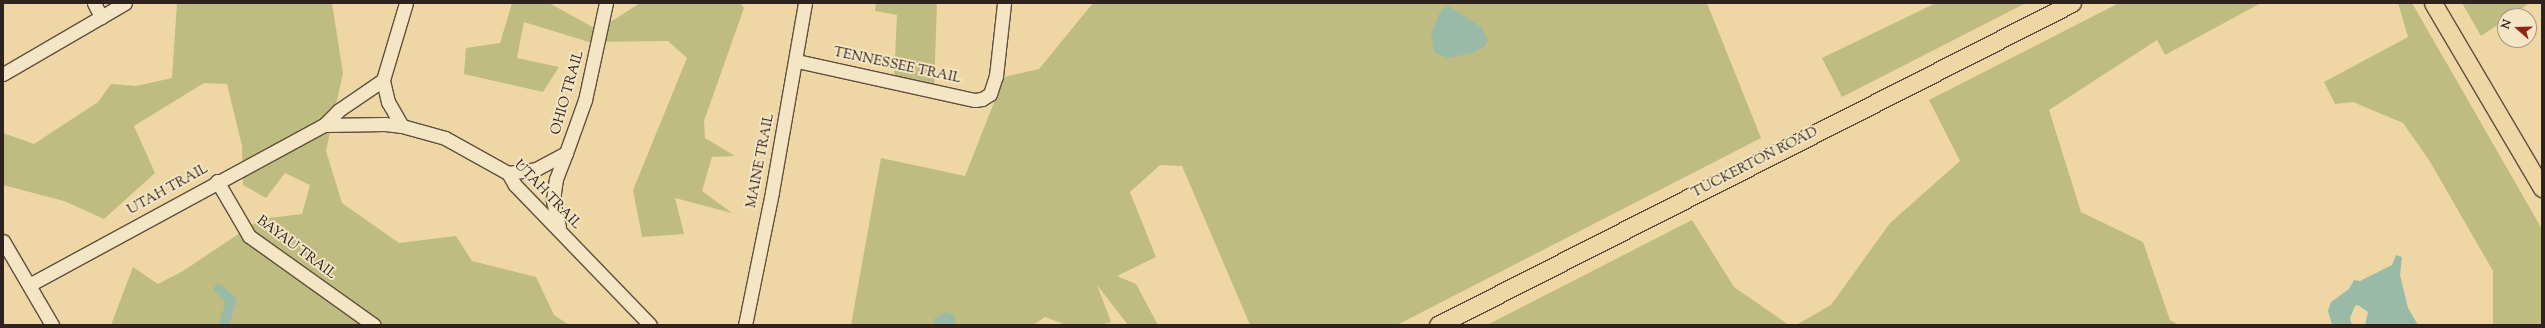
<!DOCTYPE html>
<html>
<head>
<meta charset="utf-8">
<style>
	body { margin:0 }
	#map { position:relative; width:2545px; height:328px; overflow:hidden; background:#eed7a5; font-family:"Sorts Mill Goudy",serif }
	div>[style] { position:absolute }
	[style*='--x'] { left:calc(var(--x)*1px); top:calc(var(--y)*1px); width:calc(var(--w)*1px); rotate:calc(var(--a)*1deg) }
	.green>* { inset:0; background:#bfbc82 }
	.water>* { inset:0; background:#99baa7 }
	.canal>* { height:10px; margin:-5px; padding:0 5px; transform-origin:5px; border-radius:5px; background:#99baa7 }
	.roads { filter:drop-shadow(1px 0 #5f4f3f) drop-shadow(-1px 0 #5f4f3f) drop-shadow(0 1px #5f4f3f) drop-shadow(0 -1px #5f4f3f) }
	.minor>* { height:13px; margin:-6.5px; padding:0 6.5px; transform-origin:6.5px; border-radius:6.5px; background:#f4e5c4 }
	.major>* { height:17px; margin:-8.5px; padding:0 8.5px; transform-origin:8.5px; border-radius:8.5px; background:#eed7a5 }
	span { translate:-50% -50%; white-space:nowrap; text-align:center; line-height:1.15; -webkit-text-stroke:4px #f4e5c4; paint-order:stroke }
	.street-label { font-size:14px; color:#2f221d }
	.frame { position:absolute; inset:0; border:4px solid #2f221d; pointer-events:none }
	.north { position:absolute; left:2497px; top:8px; width:40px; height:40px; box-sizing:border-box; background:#f4e5c4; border:1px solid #a59781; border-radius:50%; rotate:290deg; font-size:11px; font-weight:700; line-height:16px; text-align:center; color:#2f221d }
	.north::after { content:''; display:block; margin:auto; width:14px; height:18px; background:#8f2418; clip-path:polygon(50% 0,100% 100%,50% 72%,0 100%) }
</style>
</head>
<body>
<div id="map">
	<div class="green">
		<div style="clip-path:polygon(177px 3px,332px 3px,343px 73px,326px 151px,342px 203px,399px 243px,456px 236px,472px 261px,536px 277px,554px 315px,569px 325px,111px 325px,133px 267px,158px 284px,183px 271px,261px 219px,302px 214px,310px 185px,285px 173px,266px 198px,243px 185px,242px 146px,227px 84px,204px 83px,134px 126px,155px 173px,104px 219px,64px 201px,3px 185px,3px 133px,34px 144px,98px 102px,111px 84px,136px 86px,172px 78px)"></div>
		<div style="clip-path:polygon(512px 3px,549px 3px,598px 30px,640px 3px,740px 3px,744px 8px,704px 121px,705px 138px,735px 156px,712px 157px,702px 191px,732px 213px,675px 198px,684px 234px,642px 237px,633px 190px,687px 58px,668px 41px,589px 42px,524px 22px,517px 58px,559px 67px,543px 92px,464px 74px,466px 48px,500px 43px)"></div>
		<div style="clip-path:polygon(876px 3px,937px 3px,934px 89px,894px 80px,897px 15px,875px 11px)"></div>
		<div style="clip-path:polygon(1093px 3px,1707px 3px,1761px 138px,1397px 325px,1250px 325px,1182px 166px,1160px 165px,1130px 192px,1156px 257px,1117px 276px,1136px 284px,1158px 325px,1128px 325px,1097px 285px,1111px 322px,1101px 325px,1066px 325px,1045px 317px,1033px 325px,851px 325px,881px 158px,965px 176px,1004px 77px,1039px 69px)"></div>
		<div style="clip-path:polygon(1936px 3px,2026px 3px,1842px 97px,1822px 58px)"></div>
		<div style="clip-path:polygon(2119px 3px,2261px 3px,2165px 55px,2157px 40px,2049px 110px,2081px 212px,2143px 242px,2170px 320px,2179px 325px,1796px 325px,1831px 305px,1890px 223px,1960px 161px,1929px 100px)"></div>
		<div style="clip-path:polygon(2398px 3px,2412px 3px,2542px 229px,2542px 325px,2493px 325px,2493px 271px,2429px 160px,2403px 123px,2353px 102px,2335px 104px,2324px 82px,2408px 37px)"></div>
		<div style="clip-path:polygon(2462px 3px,2530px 3px,2510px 16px,2505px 16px,2505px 20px,2481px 36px)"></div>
		<div style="clip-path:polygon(1692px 220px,1734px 287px,1789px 325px,1487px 325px)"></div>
	</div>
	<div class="water">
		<div style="clip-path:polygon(1447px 5px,1481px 27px,1488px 41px,1485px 46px,1472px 53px,1448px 58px,1434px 52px,1431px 34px,1439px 14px)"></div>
		<div style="clip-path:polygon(2396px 255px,2402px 257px,2400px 275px,2408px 308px,2418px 325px,2365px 325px,2368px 312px,2358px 305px,2355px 306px,2350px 318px,2352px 325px,2332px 325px,2328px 311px,2331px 302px,2349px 289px,2354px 280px,2360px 281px,2392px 265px)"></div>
		<div style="clip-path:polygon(945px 312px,953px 314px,956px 325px,932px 325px,934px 319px)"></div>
	</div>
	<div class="canal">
		<div style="--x:219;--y:289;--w:17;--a:45"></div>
		<div style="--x:231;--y:301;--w:25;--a:106"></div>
	</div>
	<div class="roads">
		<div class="minor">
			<div style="--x:94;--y:3;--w:16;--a:63"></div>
			<div style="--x:797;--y:61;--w:182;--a:12.4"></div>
			<div style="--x:975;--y:100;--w:7;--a:-8"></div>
			<div style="--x:982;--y:99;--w:9;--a:-32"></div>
			<div style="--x:990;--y:94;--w:19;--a:-72"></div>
			<div style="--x:996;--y:76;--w:73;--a:-83.7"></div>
			<div style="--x:3;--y:74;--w:141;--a:-30.2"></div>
			<div style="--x:324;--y:125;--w:21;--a:-45"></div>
			<div style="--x:339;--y:110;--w:53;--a:-34.3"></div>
			<div style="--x:402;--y:126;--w:28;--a:-120"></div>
			<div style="--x:388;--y:102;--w:23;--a:-103"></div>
			<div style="--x:383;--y:80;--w:80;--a:-73.4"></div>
			<div style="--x:508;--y:173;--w:28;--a:-8"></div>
			<div style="--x:536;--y:169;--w:34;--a:-28"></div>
			<div style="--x:566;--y:153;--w:56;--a:-70.3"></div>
			<div style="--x:585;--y:100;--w:99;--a:-77.8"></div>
			<div style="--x:217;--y:181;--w:64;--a:59.8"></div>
			<div style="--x:249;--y:236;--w:153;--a:35.5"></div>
			<div style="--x:559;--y:227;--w:28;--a:-103"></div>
			<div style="--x:553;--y:200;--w:21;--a:-82"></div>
			<div style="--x:556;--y:179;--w:28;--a:-69"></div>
			<div style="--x:3;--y:241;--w:97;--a:59.7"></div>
			<div style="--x:29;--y:285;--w:336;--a:-28.5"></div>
			<div style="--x:324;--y:125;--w:61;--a:-0.9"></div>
			<div style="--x:385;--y:124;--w:17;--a:7"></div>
			<div style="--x:402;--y:126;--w:45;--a:15.6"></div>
			<div style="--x:445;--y:138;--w:72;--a:29.1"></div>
			<div style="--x:508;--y:173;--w:14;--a:60"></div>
			<div style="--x:515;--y:185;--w:194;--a:46"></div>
			<div style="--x:745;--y:325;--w:136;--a:-78.5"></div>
			<div style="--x:772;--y:192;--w:192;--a:-80.1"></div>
		</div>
		<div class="major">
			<div style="--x:2433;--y:3;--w:215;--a:59.5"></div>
			<div style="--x:1438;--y:325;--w:711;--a:-26.93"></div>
		</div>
	</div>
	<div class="street-label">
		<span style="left:897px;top:66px;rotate:12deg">TENNESSEE TRAIL</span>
		<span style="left:568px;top:93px;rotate:-74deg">OHIO TRAIL</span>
		<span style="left:761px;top:161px;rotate:-79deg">MAINE TRAIL</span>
		<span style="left:1755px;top:163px;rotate:-27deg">TUCKERTON ROAD</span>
		<span style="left:168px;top:190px;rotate:-29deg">UTAH TRAIL</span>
		<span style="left:547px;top:195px;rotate:46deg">UTAH TRAIL</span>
		<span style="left:296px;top:248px;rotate:37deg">BAYAU TRAIL</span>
	</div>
	<div class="frame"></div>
	<div class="north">N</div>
</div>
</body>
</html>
